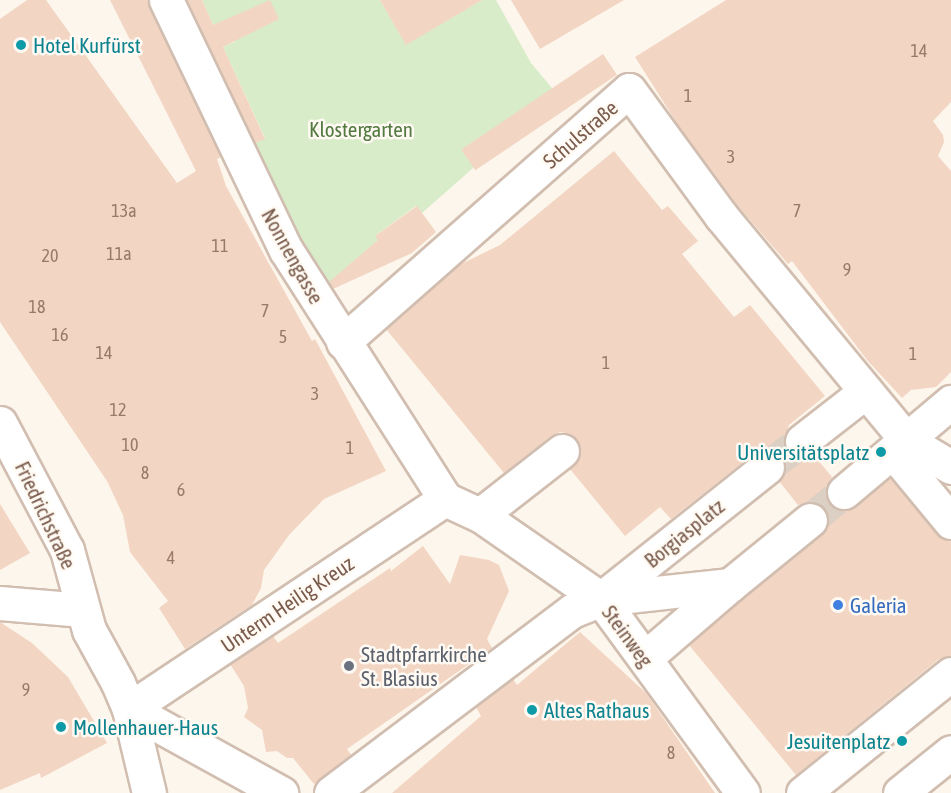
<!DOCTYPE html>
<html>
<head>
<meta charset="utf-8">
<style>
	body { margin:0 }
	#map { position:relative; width:951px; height:793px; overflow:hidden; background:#fdf6ec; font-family:"Asap Condensed",sans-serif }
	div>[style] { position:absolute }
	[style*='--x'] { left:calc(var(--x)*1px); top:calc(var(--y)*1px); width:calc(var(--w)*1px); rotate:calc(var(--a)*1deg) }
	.green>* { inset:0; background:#d8ecc9 }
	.building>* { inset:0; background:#f3d5c3; transform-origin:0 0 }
	.minor-tunnel>* { height:33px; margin-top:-16.5px; transform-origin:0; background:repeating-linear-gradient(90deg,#dcd0c4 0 33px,transparent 0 49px) }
	.roads { filter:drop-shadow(2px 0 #d1beb0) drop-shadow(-2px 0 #d1beb0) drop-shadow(0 2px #d1beb0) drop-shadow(0 -2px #d1beb0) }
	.minor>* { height:33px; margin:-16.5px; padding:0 16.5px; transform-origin:16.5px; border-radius:16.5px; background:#fff }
	.dots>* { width:16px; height:16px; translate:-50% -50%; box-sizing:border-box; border:3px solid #fffaf3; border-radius:50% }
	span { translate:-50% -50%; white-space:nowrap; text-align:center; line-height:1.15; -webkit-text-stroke:5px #fffaf3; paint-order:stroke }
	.number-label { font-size:18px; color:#987a6a }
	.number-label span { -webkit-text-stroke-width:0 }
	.culture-label { font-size:21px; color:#0d838f }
	.left { translate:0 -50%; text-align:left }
	.right { translate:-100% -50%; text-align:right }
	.park-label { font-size:21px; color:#537a41 }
	.street-label { font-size:21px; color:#7a5c4d }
	.shop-label { font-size:21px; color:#366cbe }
	.worship-label { font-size:21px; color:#5b616d }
</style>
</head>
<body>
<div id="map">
	<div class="green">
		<div style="clip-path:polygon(202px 0,380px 0,406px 44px,482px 0,496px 0,531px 63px,557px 94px,422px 213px,416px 206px,376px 235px,378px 240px,325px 288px,304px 257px,255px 143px,265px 138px,223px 47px,236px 41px,226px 20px,213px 25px)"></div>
	</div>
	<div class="building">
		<div style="clip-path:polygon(27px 0,46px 0,177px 183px,196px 171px,110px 0,147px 0,221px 157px,217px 159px,226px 186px,312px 341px,315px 339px,386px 471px,324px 499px,289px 535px,264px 570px,261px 588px,252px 605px,185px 649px,159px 608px,168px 601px,130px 552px,123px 515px,107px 481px,0 322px,0 19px)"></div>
		<div style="clip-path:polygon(187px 0,202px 0,213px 25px,270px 0,279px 19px,223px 47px,265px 139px,255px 143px)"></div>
		<div style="clip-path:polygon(380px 0,482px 0,406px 45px)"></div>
		<div style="clip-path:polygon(511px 0,624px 0,540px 49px)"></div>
		<div style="clip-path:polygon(726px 0,951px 0,951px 102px,933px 121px,943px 135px,944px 142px,938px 156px,951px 171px,951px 372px,936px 387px,911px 390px,902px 398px,867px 360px,792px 261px,788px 264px,737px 205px,678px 125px,635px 57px)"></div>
		<div style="left:603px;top:54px;width:25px;height:171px;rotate:56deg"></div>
		<div style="clip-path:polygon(614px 151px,662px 210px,668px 206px,698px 241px,682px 254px,734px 317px,750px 305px,825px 396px,789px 425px,783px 443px,787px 452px,796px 459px,805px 459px,814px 455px,832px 477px,827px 485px,826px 495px,830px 504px,838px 510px,848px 510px,890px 478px,937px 534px,951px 540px,951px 656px,939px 659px,796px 775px,689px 645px,827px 527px,828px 516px,824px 508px,816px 502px,808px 501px,798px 505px,779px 481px,785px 473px,786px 465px,781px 455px,774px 450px,765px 448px,756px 452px,671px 519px,660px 507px,625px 536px,570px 469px,580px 457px,580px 448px,576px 439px,570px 434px,560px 432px,551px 436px,504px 473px,386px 329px,459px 265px,500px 245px)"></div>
		<div style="clip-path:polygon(417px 206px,436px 232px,412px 253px,333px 289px,329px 282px,378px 240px,375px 236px)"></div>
		<div style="clip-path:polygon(0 504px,30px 553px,0 570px)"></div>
		<div style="clip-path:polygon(423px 546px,450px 584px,460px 555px,489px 560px,499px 565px,509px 591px,487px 639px,492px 648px,347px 749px,351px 755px,314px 784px,293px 758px,287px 758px,277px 751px,266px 752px,262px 730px,244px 717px,248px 708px,244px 686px,230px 664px,273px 636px,278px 643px,390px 568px,391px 571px)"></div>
		<div style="clip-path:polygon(0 622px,32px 643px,68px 677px,107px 743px,41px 778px,40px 773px,0 790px)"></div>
		<div style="clip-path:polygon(580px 632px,646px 693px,715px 793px,392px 793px,481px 716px,476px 707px,513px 679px,517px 685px)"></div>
	</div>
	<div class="minor-tunnel">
		<div style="--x:767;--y:467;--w:44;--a:-36.6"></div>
		<div style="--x:810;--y:520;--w:44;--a:-39.5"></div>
	</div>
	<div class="roads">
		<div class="minor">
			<div style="--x:166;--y:0;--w:277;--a:64.4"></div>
			<div style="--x:286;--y:250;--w:295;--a:57.4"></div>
			<div style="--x:343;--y:342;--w:381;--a:-41.4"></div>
			<div style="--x:629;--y:90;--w:157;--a:53.8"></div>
			<div style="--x:722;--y:217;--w:291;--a:50.4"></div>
			<div style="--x:907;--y:441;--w:51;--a:30.6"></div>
			<div style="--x:0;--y:423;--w:144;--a:62.2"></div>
			<div style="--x:67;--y:550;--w:83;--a:74.6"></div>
			<div style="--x:89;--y:630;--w:60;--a:61.3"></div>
			<div style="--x:118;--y:683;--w:28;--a:67"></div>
			<div style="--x:129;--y:709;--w:86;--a:76.6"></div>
			<div style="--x:802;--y:441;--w:81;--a:-38"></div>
			<div style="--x:893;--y:452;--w:91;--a:50.4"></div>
			<div style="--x:844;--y:492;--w:140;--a:-40.1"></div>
			<div style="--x:445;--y:499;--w:38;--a:25"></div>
			<div style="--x:480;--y:515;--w:147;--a:34.8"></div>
			<div style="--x:601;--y:599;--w:240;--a:53.8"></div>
			<div style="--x:480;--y:515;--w:104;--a:-38"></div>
			<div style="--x:601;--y:599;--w:212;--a:-38.5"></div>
			<div style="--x:0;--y:603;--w:83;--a:4.8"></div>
			<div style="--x:645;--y:658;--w:112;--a:-40.7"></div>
			<div style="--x:129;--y:709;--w:379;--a:-33.6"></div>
			<div style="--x:129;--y:709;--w:174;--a:28.9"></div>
			<div style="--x:331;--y:793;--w:302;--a:-37.1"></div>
			<div style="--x:572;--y:611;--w:31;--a:-22"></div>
			<div style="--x:601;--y:599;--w:130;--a:-6.2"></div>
			<div style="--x:730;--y:585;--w:103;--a:-39.1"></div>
			<div style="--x:803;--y:793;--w:190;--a:-38.8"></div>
			<div style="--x:900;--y:793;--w:65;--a:-38.8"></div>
		</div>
	</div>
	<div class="dots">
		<div style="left:21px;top:45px;background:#0f9aa8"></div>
		<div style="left:881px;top:452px;background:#0f9aa8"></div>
		<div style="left:838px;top:605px;background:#3f7fe0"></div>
		<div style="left:349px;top:666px;background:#6b7280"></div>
		<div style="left:532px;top:710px;background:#0f9aa8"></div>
		<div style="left:61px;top:727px;background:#0f9aa8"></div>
		<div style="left:902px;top:741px;background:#0f9aa8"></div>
	</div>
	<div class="number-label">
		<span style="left:919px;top:51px">14</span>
		<span style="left:688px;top:96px">1</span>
		<span style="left:731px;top:157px">3</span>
		<span style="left:124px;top:211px">13a</span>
		<span style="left:797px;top:211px">7</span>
		<span style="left:220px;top:246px">11</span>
		<span style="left:119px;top:254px">11a</span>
		<span style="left:50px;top:256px">20</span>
		<span style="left:847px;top:270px">9</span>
		<span style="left:37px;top:307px">18</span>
		<span style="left:265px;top:311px">7</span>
		<span style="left:60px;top:335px">16</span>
		<span style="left:283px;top:337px">5</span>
		<span style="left:104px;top:353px">14</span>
		<span style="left:913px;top:354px">1</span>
		<span style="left:606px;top:363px">1</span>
		<span style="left:315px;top:394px">3</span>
		<span style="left:118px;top:410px">12</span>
		<span style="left:130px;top:445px">10</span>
		<span style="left:350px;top:448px">1</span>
		<span style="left:145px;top:473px">8</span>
		<span style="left:181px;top:490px">6</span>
		<span style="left:171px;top:558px">4</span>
		<span style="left:26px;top:690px">9</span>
		<span style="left:671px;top:753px">8</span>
	</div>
	<div class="culture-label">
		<span class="left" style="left:33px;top:45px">Hotel Kurfürst</span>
		<span class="right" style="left:869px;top:452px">Universitätsplatz</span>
		<span class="left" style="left:544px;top:710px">Altes Rathaus</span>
		<span class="left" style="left:73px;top:727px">Mollenhauer-Haus</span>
		<span class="right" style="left:890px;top:741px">Jesuitenplatz</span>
	</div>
	<div class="park-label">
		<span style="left:361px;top:129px">Klostergarten</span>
	</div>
	<div class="street-label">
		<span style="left:580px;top:134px;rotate:-41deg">Schulstraße</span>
		<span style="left:293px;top:256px;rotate:61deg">Nonnengasse</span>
		<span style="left:46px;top:515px;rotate:65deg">Friedrichstraße</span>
		<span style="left:684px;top:533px;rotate:-39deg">Borgiasplatz</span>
		<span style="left:287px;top:604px;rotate:-34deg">Unterm Heilig Kreuz</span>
		<span style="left:628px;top:636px;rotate:54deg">Steinweg</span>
	</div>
	<div class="shop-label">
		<span class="left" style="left:850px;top:605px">Galeria</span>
	</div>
	<div class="worship-label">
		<span class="left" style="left:361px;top:666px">Stadtpfarrkirche<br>St. Blasius</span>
	</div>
</div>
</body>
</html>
